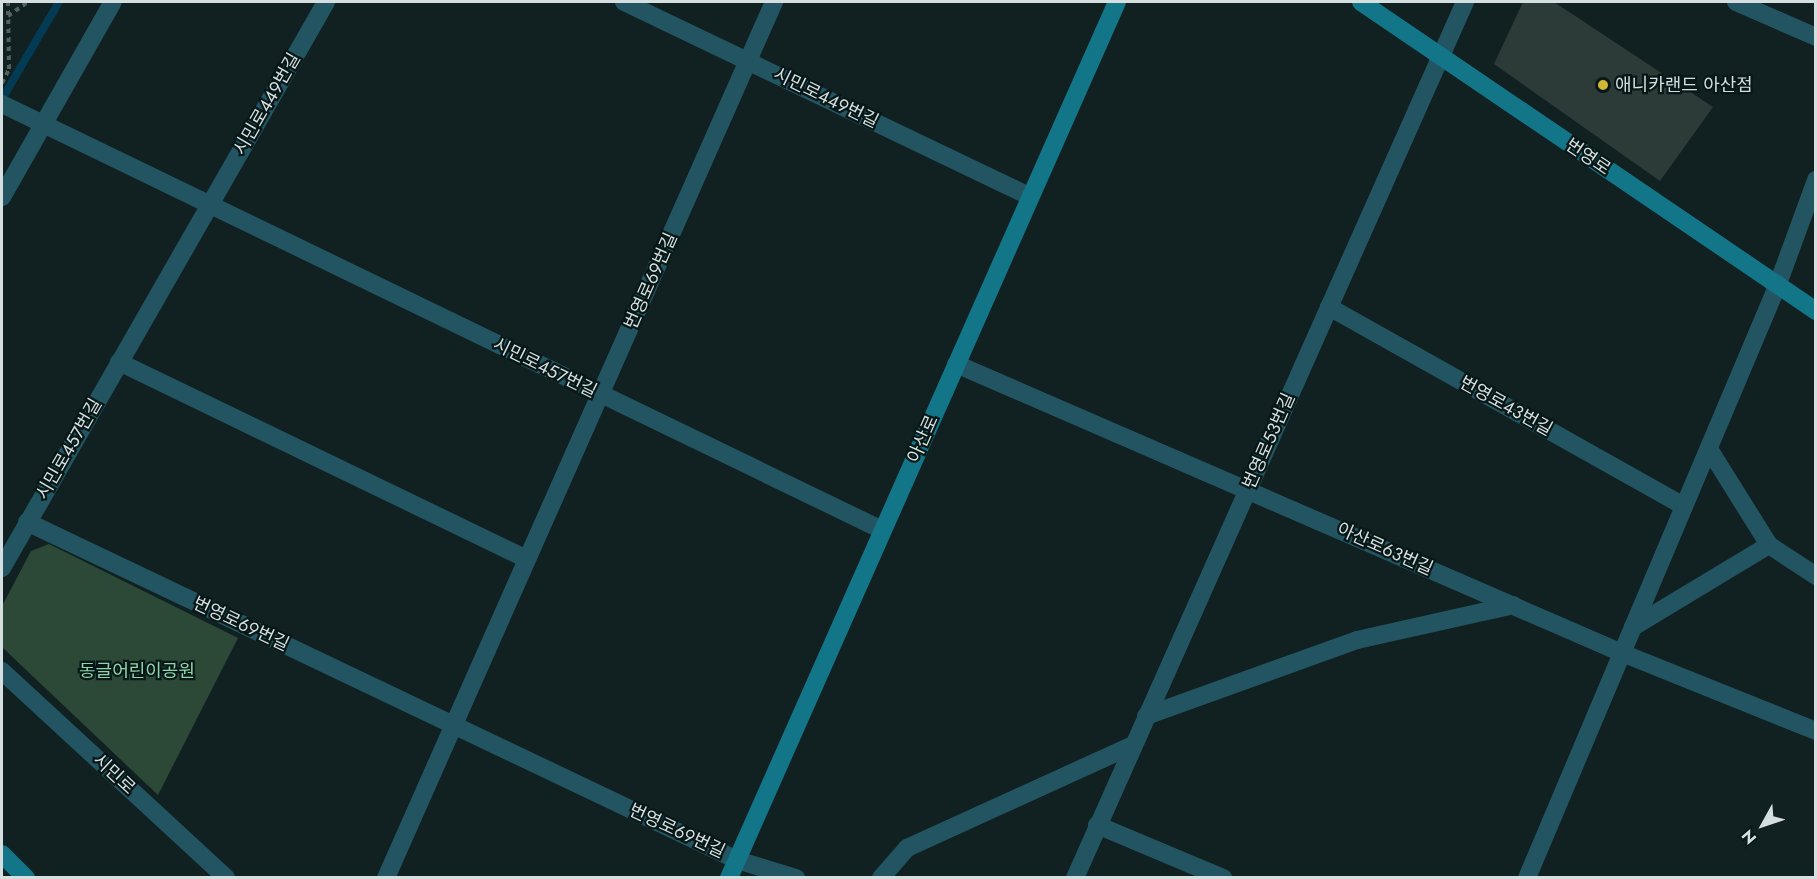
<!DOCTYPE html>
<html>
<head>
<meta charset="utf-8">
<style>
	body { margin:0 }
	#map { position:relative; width:1817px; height:879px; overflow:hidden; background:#112020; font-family:Jost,"Noto Sans KR",sans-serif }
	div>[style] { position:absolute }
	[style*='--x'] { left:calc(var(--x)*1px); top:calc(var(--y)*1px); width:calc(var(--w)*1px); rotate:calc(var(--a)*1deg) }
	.green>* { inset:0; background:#2c4837 }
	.stream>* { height:8px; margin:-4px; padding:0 4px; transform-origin:4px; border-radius:4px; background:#043b54 }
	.building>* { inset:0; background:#2c3b37 }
	.path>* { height:4px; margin-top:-2px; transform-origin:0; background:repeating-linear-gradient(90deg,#546161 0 4.5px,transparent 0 9px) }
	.street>* { height:18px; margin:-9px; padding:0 9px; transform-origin:9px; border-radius:9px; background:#225561 }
	.secondary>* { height:18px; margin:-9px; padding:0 9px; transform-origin:9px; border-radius:9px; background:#137588 }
	.dots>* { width:16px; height:16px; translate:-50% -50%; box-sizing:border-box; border:3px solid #081717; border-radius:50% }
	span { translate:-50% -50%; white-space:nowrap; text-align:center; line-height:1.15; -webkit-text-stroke:4.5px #081717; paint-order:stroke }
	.poi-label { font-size:18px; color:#d6dfdf }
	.left { translate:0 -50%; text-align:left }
	.street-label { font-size:18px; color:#d6dfdf }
	.park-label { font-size:18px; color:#8cd6a9 }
	.frame { position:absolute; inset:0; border:3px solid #d6dfdf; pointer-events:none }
	.north { position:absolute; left:1733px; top:795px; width:60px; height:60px; -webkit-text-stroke:4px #081717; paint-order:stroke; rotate:230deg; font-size:16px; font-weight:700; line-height:24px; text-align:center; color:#d6dfdf }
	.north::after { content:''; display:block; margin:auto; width:21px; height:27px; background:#d6dfdf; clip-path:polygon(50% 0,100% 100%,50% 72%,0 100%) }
</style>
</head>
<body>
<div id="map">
	<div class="green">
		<div style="clip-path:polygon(49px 544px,238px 638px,158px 795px,3px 648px,2px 606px,31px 551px)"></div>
	</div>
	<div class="stream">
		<div style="--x:2;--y:99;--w:113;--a:-59.6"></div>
	</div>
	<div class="building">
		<div style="clip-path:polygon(1523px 2px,1554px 2px,1713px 107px,1660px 181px,1494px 64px)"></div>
	</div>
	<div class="path">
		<div style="--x:8;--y:16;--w:24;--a:-35"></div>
		<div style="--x:2;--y:83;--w:16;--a:-63"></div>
		<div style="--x:9;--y:69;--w:67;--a:-90.9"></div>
	</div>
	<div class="street">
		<div style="--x:624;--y:2;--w:447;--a:25.6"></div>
		<div style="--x:1736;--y:2;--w:87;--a:23.6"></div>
		<div style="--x:2;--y:104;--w:978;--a:25.83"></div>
		<div style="--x:2;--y:197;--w:224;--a:-60.4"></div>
		<div style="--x:1329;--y:307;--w:407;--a:29.3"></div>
		<div style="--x:119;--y:362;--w:453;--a:25.8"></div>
		<div style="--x:956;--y:364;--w:726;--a:23.46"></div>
		<div style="--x:1622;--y:653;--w:209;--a:21.9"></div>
		<div style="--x:1709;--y:449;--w:113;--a:58"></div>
		<div style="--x:1769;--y:545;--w:56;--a:33.4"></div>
		<div style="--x:27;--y:522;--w:786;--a:25.46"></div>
		<div style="--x:737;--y:860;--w:62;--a:17"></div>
		<div style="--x:2;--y:568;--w:652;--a:-60.21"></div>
		<div style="--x:1633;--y:627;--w:159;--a:-31.1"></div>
		<div style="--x:2;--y:671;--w:305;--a:42.7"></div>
		<div style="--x:1146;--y:716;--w:224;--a:-19.8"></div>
		<div style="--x:1357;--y:640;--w:160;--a:-12.6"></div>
		<div style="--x:1097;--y:825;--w:137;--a:22.8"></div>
		<div style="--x:386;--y:878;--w:958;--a:-66.11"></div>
		<div style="--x:881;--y:878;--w:40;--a:-49"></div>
		<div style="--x:907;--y:848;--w:248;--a:-24.5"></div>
		<div style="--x:1075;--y:878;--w:959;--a:-66"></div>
		<div style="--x:1527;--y:878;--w:645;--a:-67.09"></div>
		<div style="--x:1778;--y:284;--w:111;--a:-69.9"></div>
	</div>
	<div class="secondary">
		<div style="--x:1361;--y:2;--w:550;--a:34.18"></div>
		<div style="--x:2;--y:854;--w:34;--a:45"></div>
		<div style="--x:729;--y:878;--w:958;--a:-66.11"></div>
	</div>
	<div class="dots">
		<div style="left:1603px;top:85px;background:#d1b736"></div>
	</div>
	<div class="poi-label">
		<span class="left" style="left:1615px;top:85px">애니카랜드 아산점</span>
	</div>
	<div class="street-label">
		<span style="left:826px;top:98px;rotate:26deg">시민로449번길</span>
		<span style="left:267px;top:104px;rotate:-60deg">시민로449번길</span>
		<span style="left:1588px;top:157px;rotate:34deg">번영로</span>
		<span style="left:651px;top:281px;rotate:-66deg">번영로69번길</span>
		<span style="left:545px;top:368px;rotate:26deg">시민로457번길</span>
		<span style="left:1506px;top:406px;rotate:29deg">번영로43번길</span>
		<span style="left:923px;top:439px;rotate:-66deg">아산로</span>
		<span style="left:1269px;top:441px;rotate:-66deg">번영로53번길</span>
		<span style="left:69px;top:449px;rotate:-60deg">시민로457번길</span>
		<span style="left:1385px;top:549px;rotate:24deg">아산로63번길</span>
		<span style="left:241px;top:624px;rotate:25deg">번영로69번길</span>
		<span style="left:114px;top:774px;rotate:43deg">시민로</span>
		<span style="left:677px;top:831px;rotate:25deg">번영로69번길</span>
	</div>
	<div class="park-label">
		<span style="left:137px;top:671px">동글어린이공원</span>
	</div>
	<div class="frame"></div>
	<div class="north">N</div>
</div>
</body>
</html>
